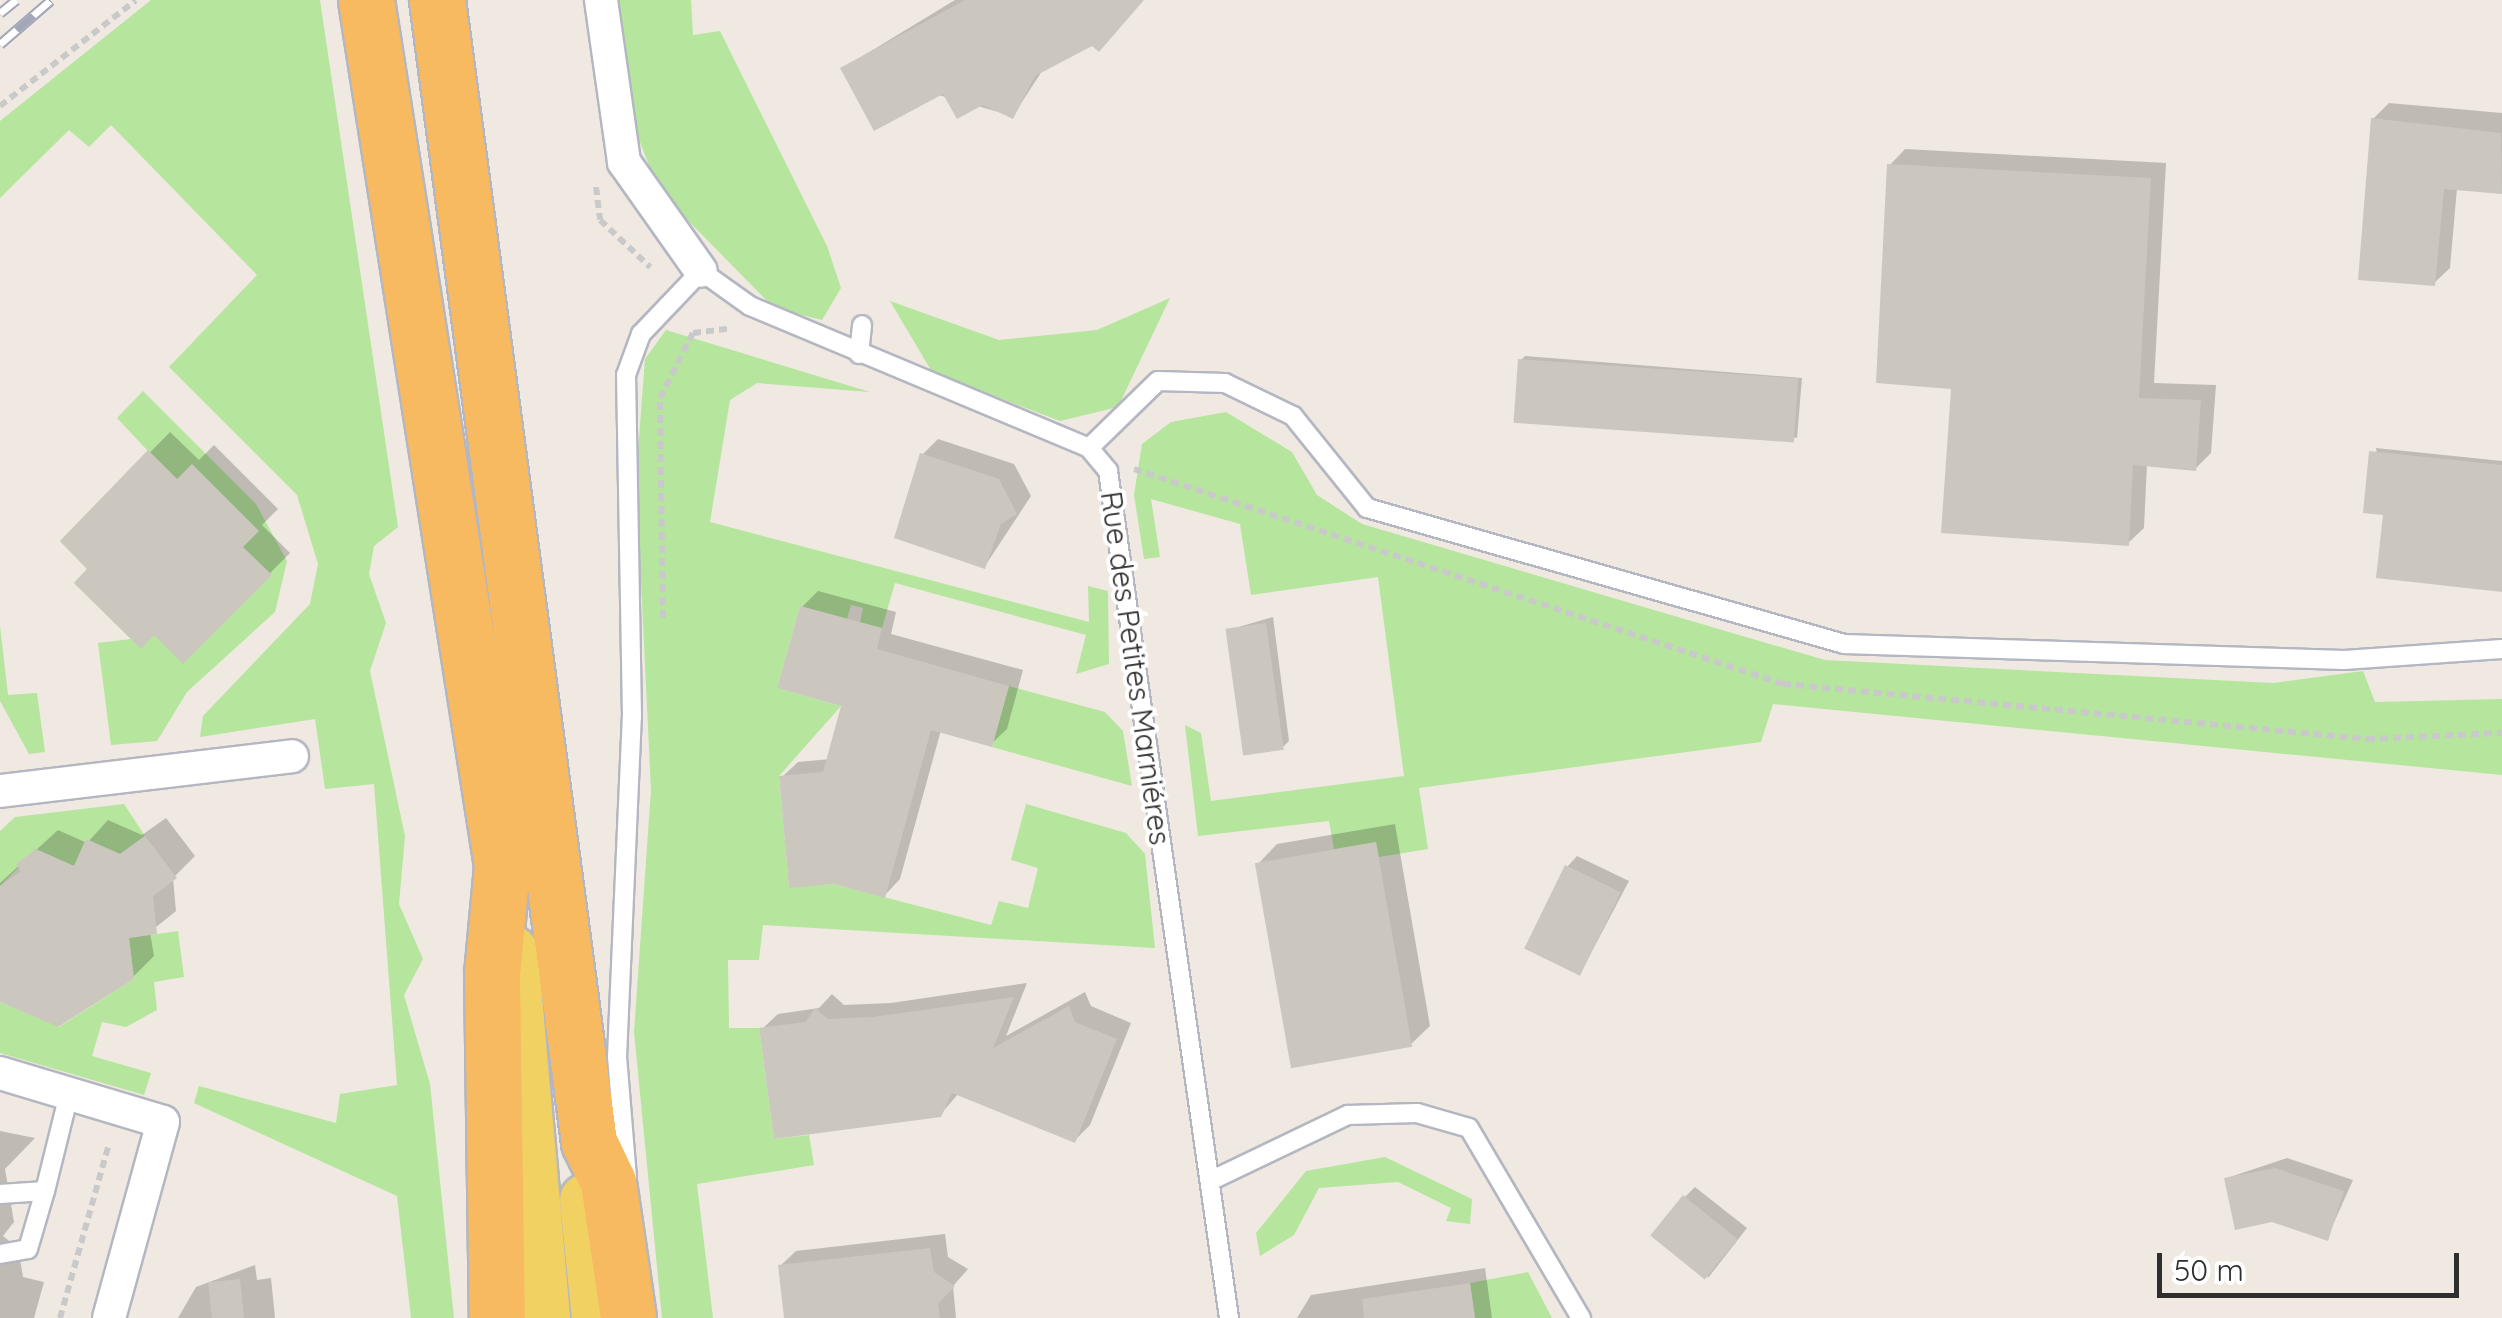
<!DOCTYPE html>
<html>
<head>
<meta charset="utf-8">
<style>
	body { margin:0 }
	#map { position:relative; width:2502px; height:1318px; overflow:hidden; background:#efe9e1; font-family:Quicksand,sans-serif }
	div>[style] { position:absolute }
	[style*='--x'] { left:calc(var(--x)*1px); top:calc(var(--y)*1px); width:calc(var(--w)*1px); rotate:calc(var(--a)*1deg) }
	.green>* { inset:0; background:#b6e59e }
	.shadow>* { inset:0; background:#0003 }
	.building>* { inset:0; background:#cbc7bf; transform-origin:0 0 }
	.path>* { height:6px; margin-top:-3px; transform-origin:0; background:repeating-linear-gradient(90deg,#c9c9c9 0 8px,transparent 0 13px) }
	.roads { filter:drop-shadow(2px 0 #b4b7c1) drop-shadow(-2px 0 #b4b7c1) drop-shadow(0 2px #b4b7c1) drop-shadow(0 -2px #b4b7c1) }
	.service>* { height:18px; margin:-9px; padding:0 9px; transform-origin:9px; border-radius:9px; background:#fff }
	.minor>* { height:32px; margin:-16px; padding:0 16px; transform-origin:16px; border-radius:16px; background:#fff }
	.primary>* { height:52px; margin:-26px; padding:0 26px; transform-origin:26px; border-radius:26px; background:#f2d163 }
	.trunk>* { height:55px; margin:-27.5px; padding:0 27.5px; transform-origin:27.5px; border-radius:27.5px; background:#f8ba60 }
	.rail>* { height:11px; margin-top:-5.5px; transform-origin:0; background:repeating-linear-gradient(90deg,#fff 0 22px,#a3a6b8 0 44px); box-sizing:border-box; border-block:2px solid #a3a6b8 }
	span { translate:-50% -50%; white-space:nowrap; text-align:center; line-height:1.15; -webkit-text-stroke:8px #fff; paint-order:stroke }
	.street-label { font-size:30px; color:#2e2e2e }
	.scale { position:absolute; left:2157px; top:1253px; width:302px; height:45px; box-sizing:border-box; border:5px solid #2e2e2e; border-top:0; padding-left:12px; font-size:30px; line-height:35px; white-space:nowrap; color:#2e2e2e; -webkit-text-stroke:8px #fff; paint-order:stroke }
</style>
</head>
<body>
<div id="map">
	<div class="green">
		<div style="clip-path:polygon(151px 0,320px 0,398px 527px,374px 546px,369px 574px,386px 623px,370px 671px,405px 836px,399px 904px,423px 959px,404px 995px,430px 1084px,454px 1318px,411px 1318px,397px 1196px,194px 1103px,199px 1086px,336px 1123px,340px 1094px,397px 1085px,374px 784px,325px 789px,315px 719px,200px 737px,203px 716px,310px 604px,318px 564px,297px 495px,169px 367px,257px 275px,111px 125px,89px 147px,69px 130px,0 198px,0 121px)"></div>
		<div style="clip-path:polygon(612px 0,691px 0,693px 35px,720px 31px,827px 246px,841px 288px,822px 320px,774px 308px,659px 191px,631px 119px)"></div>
		<div style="clip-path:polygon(1170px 298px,1118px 407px,1060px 421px,932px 372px,890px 301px,999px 340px,1097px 330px)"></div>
		<div style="clip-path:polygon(666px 330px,870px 392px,757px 383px,730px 400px,710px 522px,1089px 622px,1088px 586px,1108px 591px,1109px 664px,1076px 674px,1086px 635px,895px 583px,882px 628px,860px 623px,863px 608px,851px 605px,847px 619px,800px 606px,777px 688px,841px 706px,779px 776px,789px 887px,834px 884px,991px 925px,999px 901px,1028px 908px,1038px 868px,1011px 860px,1026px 804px,1126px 833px,1145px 854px,1155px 948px,763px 925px,759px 960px,728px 960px,729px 1028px,759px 1028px,774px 1139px,809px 1135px,814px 1165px,697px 1184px,713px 1318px,662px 1318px,634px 1032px,651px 790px,636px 478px,645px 359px)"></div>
		<div style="clip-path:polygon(143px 391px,256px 504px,287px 561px,275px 612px,187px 692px,157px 741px,111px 745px,98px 643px,131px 639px,74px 583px,87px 569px,60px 541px,148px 451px,117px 418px)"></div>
		<div style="clip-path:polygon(1226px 412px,1292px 452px,1317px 495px,1362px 524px,1722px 630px,1825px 660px,2273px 683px,2363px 671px,2375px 702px,2502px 699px,2502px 775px,1773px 704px,1761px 742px,1419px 788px,1428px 849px,1379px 857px,1376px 842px,1334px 849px,1329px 821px,1198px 836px,1185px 725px,1201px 733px,1211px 801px,1404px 776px,1378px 577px,1251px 595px,1240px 524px,1151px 499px,1160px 557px,1144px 559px,1134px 495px,1142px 444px,1171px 422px)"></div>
		<div style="clip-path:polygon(0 626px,8px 695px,37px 693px,45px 752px,29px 754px,0 701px)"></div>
		<div style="clip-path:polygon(1009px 686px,1105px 712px,1123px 731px,1132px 786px,992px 747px)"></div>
		<div style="clip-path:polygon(124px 804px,145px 836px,120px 854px,86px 839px,74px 866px,36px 850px,0 886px,0 831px,15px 817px)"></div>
		<div style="clip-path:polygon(178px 931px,184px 977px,154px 982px,157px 1010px,126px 1027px,102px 1022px,92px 1056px,151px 1073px,144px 1095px,0 1053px,0 1002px,59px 1027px,134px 979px,129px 938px)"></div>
		<div style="clip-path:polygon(1385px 1157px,1472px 1199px,1470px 1224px,1446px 1221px,1451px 1208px,1398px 1182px,1319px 1188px,1294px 1235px,1260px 1256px,1256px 1233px,1306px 1171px)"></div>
		<div style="clip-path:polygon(1528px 1272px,1552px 1318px,1475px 1318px,1470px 1283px)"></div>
	</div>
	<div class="shadow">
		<div style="clip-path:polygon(955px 0,1143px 0,1044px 68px,1013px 116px,843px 68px)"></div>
		<div style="clip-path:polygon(2389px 103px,2502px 113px,2502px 192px,2457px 188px,2450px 268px,2434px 283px,2373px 119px)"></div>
		<div style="clip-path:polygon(1905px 149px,2166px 163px,2154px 383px,2216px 385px,2211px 453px,2195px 469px,2147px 464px,2144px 528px,2128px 543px,1954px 387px,1890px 165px)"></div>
		<div style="clip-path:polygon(1525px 356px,1802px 378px,1797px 438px,1521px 360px)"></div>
		<div style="clip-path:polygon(170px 432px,199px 460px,214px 445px,278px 509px,262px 525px,290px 553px,183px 661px,63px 541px)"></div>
		<div style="clip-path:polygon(938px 439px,1014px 464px,1031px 496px,985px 566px,922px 455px)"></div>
		<div style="clip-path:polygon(2376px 448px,2502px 461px,2502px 589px,2386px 513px)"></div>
		<div style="clip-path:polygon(818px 591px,896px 612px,891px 634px,1023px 670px,1007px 729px,991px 744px,941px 730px,900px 879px,885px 895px,782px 777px,798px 762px,830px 759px,844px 704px,802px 607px)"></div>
		<div style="clip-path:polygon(1273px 617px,1289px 741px,1282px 748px,1228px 630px)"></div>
		<div style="clip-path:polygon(166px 818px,195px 856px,173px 878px,176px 911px,150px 932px,154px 956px,133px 977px,0 999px,0 883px,58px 830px,87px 843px,108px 820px,142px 835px)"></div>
		<div style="clip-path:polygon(1395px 824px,1430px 1026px,1410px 1045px,1258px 864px,1277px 844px)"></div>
		<div style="clip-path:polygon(1577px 856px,1629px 881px,1581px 972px,1567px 867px)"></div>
		<div style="clip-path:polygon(1027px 983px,1006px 1036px,1085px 992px,1091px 1006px,1131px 1023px,1090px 1125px,1075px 1140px,959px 1093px,940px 1115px,762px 1029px,778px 1014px,819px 1008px,832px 994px,844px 1005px,891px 1003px)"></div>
		<div style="clip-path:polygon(0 1131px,35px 1138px,5px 1169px,14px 1222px,3px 1236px,18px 1248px,23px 1277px,44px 1282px,34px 1318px,0 1318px)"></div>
		<div style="clip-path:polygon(2287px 1158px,2353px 1180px,2327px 1238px,2227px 1178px)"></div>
		<div style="clip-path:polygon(1695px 1187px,1747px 1228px,1708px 1278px,1685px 1197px)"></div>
		<div style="clip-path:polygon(945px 1234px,948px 1257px,968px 1269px,953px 1286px,956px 1318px,787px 1318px,780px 1266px,796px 1251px)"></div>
		<div style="clip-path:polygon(255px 1265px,257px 1280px,271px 1278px,275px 1318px,178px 1318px,196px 1287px)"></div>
		<div style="clip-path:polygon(1485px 1268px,1492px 1318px,1297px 1318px,1311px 1295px)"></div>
	</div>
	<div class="building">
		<div style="clip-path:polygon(965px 0,1144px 0,1099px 52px,1092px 46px,1035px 76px,1013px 119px,983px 105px,957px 119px,943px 94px,874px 131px,840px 68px)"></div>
		<div style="clip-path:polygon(2371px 118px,2501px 133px,2502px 194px,2444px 189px,2435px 286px,2358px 280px)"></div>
		<div style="clip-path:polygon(1887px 164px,2151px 178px,2139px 398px,2201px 400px,2196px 471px,2133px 465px,2129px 546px,1941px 533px,1951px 389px,1876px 383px)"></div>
		<div style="left:1518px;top:359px;width:281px;height:64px;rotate:4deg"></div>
		<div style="clip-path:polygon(148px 450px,177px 479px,192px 464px,259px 531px,243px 547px,272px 575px,183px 664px,154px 635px,141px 649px,74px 583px,87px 569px,60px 541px)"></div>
		<div style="clip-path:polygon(2369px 451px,2502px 465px,2502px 592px,2376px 578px,2383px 515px,2363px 513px)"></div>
		<div style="clip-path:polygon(920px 453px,999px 479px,1017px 514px,1001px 524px,985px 569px,894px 538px)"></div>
		<div style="clip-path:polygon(800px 606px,882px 628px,877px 649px,1009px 686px,992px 747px,931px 730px,885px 898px,834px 884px,789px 888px,779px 776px,823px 772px,841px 706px,777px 688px)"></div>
		<div style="left:1266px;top:623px;width:128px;height:41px;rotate:82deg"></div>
		<div style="clip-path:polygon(145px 836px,177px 878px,153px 896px,157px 934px,129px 938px,134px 979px,58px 1027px,0 1002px,0 886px,21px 871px,16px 864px,36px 849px,74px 866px,86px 839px,120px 854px)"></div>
		<div style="left:1376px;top:842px;width:208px;height:123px;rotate:80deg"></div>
		<div style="left:1565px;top:865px;width:62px;height:93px;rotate:26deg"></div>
		<div style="clip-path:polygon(1014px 997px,993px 1048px,1069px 1006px,1075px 1022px,1117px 1039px,1075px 1143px,952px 1093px,941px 1117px,774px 1139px,759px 1028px,806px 1022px,815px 1008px,828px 1019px,873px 1017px)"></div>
		<div style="clip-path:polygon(2275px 1168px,2344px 1191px,2328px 1241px,2272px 1222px,2235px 1230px,2224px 1178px)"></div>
		<div style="left:1683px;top:1195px;width:70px;height:52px;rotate:39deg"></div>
		<div style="clip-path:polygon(930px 1248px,934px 1272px,955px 1286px,938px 1304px,940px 1318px,784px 1318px,778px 1265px)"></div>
		<div style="left:240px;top:1279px;width:39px;height:32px;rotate:84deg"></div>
		<div style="clip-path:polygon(1470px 1283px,1475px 1318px,1364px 1318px,1362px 1299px)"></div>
	</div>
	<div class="path">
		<div style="--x:0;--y:106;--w:172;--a:-37.9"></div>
		<div style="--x:596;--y:187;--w:33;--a:83"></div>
		<div style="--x:600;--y:220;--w:69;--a:43.2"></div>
		<div style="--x:1134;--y:469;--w:684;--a:18.33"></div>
		<div style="--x:1783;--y:684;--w:587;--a:5.38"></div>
		<div style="--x:2367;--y:739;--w:135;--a:-2.5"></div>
		<div style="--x:663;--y:618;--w:220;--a:-90.8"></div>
		<div style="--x:660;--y:398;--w:73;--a:-63.1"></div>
		<div style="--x:693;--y:333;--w:38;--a:-7"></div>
		<div style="--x:60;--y:1318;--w:181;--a:-74.3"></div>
	</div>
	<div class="roads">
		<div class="service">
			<div style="--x:859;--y:354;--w:29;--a:-84"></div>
			<div style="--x:1089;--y:448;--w:96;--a:-44.2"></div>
			<div style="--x:1158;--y:381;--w:67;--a:1.7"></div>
			<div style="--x:1225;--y:383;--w:76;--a:25.9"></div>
			<div style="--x:1293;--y:416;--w:118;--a:51.2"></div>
			<div style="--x:1367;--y:508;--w:496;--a:15.9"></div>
			<div style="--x:1844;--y:644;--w:500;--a:1.83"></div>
			<div style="--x:2344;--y:660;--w:158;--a:-4"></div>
			<div style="--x:627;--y:1178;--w:121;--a:-94.7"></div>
			<div style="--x:617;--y:1057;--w:340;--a:-87.5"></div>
			<div style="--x:632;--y:717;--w:342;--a:-91"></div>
			<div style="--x:626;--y:375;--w:44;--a:-69.9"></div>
			<div style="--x:641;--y:334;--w:87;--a:-46.4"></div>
			<div style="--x:701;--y:271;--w:60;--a:35.5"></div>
			<div style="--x:750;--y:306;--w:368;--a:22.7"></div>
			<div style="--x:1089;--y:448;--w:30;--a:50"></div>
			<div style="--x:1108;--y:471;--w:856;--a:81.87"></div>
			<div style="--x:1210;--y:1181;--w:153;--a:-25.6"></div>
			<div style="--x:1348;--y:1115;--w:69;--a:-1.7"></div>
			<div style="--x:1417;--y:1113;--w:54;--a:16.1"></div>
			<div style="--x:1469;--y:1128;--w:221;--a:59.5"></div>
			<div style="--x:0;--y:1194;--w:45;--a:-3.8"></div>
			<div style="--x:45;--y:1191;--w:100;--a:-76.1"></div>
			<div style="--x:0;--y:1254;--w:28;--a:-10"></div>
			<div style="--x:28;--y:1249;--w:60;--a:-73.7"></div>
		</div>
		<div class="minor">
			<div style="--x:601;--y:0;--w:164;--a:81.9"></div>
			<div style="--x:624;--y:162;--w:133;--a:54.8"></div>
			<div style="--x:0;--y:791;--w:294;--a:-6.8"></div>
			<div style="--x:0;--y:1073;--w:170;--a:16.7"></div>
			<div style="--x:163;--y:1122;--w:203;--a:105.4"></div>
		</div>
		<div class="primary">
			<div style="--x:512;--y:952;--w:367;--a:85"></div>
			<div style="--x:586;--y:1200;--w:119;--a:84.2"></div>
		</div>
		<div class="trunk">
			<div style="--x:366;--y:0;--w:877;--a:81.07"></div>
			<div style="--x:502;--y:866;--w:107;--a:95.3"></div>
			<div style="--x:492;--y:973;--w:345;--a:89.2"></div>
			<div style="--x:437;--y:0;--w:1152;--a:82.42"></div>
			<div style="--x:589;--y:1142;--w:44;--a:64.6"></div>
			<div style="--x:608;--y:1182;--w:137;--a:81.6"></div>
		</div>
	</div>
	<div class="rail">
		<div style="--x:0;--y:13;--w:21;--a:-39"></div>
		<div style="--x:0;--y:44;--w:67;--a:-40.8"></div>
	</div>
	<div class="street-label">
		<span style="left:1136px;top:668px;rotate:82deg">Rue des Petites Marniéres</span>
	</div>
	<div class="scale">50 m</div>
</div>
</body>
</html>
